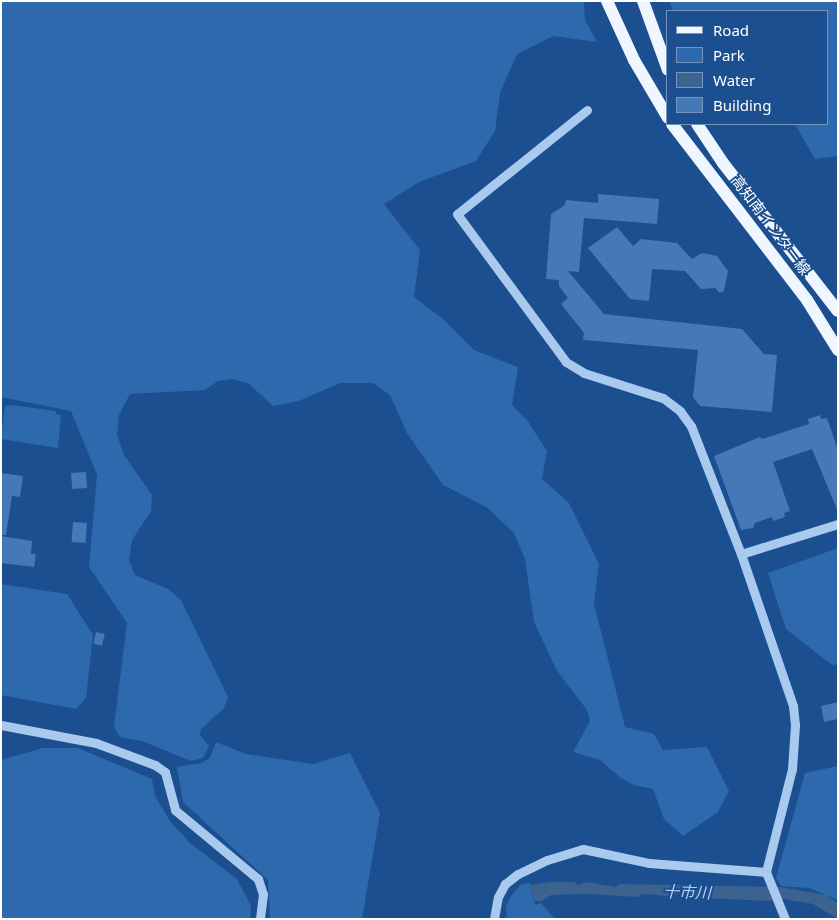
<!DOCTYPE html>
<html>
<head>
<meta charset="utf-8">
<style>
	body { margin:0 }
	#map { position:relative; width:839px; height:920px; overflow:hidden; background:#1b4f8f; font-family:"Noto Sans","Noto Sans JP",sans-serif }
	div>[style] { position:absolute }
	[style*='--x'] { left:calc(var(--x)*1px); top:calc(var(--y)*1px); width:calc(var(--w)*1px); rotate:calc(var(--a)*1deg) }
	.green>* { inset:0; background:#2e69ad }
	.water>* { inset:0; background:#3c6290 }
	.building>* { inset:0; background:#4478b7; transform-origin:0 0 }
	.minor>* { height:9px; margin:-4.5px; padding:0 4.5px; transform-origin:4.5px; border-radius:4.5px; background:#a9c9ee }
	.major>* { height:12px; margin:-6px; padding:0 6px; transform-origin:6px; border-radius:6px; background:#f0f6ff }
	span { translate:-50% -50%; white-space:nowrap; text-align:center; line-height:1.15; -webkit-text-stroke:4px #1b4f8f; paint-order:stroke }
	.street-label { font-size:15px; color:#fff }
	.water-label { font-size:16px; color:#b5d3f5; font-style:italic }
	.frame { position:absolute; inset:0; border:2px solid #fff; pointer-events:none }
	.legend { position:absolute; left:666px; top:10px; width:162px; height:115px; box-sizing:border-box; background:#1b4f8f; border:1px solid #7695bc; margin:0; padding:6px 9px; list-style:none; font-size:15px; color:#fff }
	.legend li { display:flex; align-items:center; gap:10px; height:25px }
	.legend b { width:25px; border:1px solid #7695bc }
</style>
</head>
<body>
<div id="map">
	<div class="green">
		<div style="clip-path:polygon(1px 1px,584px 1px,585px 20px,597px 42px,553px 36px,517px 54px,500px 93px,495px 131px,476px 161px,419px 182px,384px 204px,420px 250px,414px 297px,443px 319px,474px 350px,518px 367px,512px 405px,527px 420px,547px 451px,542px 479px,569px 503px,599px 564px,594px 604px,625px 727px,654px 734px,663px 750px,707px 747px,729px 791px,718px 812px,683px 836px,664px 819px,653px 789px,634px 785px,621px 778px,600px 760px,573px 752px,590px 721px,587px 710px,557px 671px,534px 622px,525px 559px,514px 533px,488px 508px,443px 485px,407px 433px,390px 395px,373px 383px,340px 383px,299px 401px,273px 406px,249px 384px,234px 379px,218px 381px,205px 390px,130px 394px,119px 415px,117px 435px,124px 455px,152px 495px,151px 511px,132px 540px,129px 560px,135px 575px,168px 589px,181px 600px,228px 697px,224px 708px,201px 729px,200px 735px,209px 746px,203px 758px,191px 761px,142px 741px,120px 737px,114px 727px,127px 623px,89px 567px,97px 475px,71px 411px,1px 397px)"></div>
		<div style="clip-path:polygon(669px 1px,838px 1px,838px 156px,815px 159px,795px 124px,828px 124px,828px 11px,673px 11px)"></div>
		<div style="clip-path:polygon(11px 405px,56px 411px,56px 414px,61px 415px,58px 448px,1px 439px,5px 406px)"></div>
		<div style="clip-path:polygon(838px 548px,838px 664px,832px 665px,786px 629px,768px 573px)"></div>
		<div style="clip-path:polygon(1px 584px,67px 594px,93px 635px,86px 698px,76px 709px,1px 695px)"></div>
		<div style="clip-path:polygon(216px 742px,246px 754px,313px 764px,350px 753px,380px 813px,362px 919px,270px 919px,268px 880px,183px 802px,177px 767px,202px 763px,210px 758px)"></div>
		<div style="clip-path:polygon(43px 748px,78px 748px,152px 779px,155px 796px,170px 821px,190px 843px,237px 879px,251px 906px,250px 919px,1px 919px,1px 760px)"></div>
		<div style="clip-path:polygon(838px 766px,838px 900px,809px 888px,781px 886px,776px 878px,805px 773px)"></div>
		<div style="clip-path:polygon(530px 883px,535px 905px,541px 903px,555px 919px,507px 919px,506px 906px,511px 896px,520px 885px)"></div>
	</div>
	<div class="water">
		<div style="clip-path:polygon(550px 882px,574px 882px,578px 885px,587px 882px,615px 887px,620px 884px,780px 887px,826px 895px,838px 903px,838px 919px,813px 904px,784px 899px,768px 901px,702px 898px,683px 893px,669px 896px,642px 894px,637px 897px,589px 894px,551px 895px,542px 901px,534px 901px,531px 885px)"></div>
	</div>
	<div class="building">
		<div style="clip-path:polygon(598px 194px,659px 199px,657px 224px,584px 218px,579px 272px,568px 271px,604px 314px,742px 329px,764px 354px,777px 355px,772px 412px,700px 406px,693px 397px,698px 350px,583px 340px,584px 333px,561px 304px,568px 298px,559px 286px,559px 280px,546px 279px,551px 214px,565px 205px,566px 200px,598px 203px)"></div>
		<div style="clip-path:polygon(617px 227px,633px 246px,641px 239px,677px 243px,692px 259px,702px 253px,717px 256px,728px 271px,724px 291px,720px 293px,715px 288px,701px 289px,685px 271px,652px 269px,649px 301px,630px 299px,588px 248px)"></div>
		<div style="clip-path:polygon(820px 415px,821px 419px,827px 418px,838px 450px,838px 512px,812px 449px,773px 462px,790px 511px,784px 513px,785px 517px,773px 521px,772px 517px,755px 523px,753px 528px,741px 530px,714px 456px,760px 437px,762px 439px,809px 424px,808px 419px)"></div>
		<div style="left:86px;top:472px;width:16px;height:15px;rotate:86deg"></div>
		<div style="clip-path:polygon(1px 473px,23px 476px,20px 497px,12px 496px,6px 535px,1px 535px)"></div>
		<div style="left:73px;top:522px;width:14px;height:20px;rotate:4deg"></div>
		<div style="clip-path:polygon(1px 536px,32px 541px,31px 554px,36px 554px,34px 567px,1px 563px)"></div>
		<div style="left:96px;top:632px;width:9px;height:12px;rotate:13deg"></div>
		<div style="clip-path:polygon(838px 702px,838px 719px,824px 722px,821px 706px)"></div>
	</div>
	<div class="minor">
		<div style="--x:587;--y:110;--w:166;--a:141.3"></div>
		<div style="--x:457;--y:214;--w:184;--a:53.6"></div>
		<div style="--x:566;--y:362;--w:21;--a:31"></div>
		<div style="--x:584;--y:373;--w:83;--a:17.6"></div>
		<div style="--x:663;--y:398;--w:21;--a:37"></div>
		<div style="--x:680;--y:411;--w:19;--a:54"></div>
		<div style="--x:691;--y:426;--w:137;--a:68.7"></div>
		<div style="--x:741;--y:554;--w:161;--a:71.1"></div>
		<div style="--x:793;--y:706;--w:19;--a:84"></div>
		<div style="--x:795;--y:725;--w:44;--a:93.9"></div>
		<div style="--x:792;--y:769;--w:106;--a:104.2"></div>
		<div style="--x:741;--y:554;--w:102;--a:-17.2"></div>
		<div style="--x:1;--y:725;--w:97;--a:10.7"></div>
		<div style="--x:96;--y:743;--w:63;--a:20.4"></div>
		<div style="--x:155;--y:765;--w:12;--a:35"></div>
		<div style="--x:165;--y:772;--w:39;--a:75"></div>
		<div style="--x:175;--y:810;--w:108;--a:39.7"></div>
		<div style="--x:258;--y:879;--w:16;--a:72"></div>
		<div style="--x:263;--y:894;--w:25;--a:97"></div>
		<div style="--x:494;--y:919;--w:22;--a:-80"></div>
		<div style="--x:498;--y:897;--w:15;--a:-62"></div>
		<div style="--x:505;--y:884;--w:16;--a:-38"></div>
		<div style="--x:518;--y:874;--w:32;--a:-26"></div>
		<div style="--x:547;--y:860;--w:38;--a:-17"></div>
		<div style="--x:583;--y:849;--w:67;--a:12"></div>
		<div style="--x:649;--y:863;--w:117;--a:4.4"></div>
		<div style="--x:766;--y:872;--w:51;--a:68"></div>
	</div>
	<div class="major">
		<div style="--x:607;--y:1;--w:65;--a:65.4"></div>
		<div style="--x:634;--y:60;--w:67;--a:59.6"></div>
		<div style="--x:643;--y:1;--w:73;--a:70.1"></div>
		<div style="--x:672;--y:124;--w:222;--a:52.5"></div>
		<div style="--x:807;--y:300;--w:59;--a:58.2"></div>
		<div style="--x:697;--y:124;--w:47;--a:56.3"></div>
		<div style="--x:723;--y:163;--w:187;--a:52.2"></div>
	</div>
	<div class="street-label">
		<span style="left:771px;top:225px;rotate:53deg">高知南インター線</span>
	</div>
	<div class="water-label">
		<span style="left:687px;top:892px;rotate:2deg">十市川</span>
	</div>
	<div class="frame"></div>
	<ul class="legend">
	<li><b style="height:6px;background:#f0f6ff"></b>Road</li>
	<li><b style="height:14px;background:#2e69ad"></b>Park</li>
	<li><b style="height:14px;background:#3c6290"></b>Water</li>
	<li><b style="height:14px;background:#4478b7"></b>Building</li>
	</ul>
</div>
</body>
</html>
